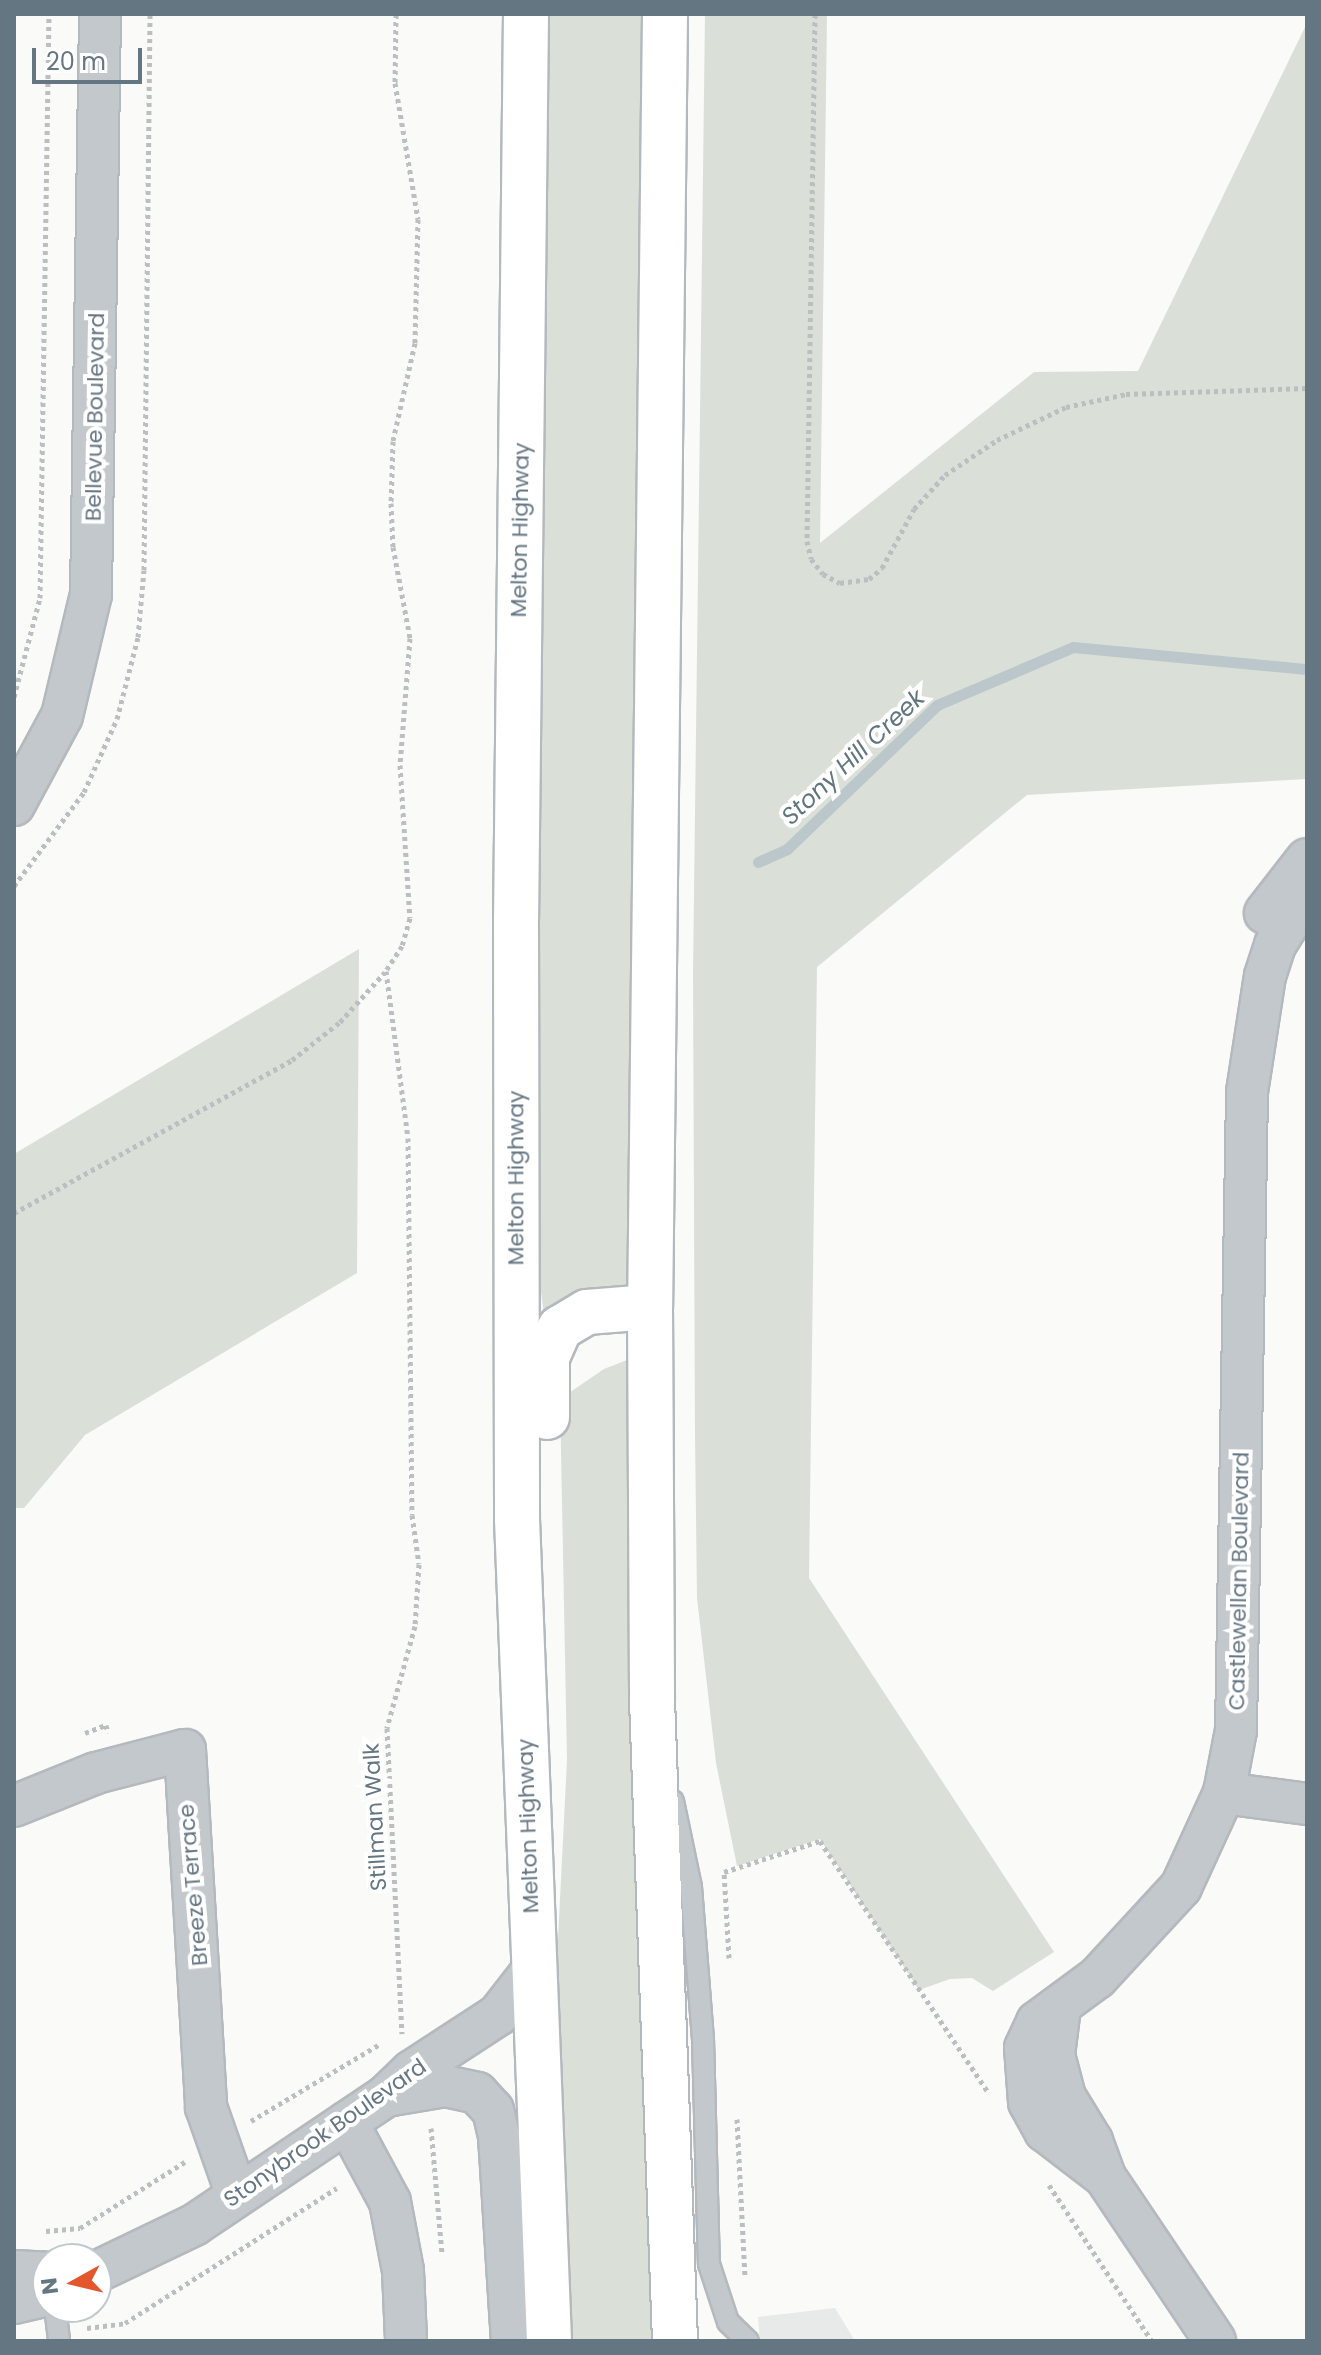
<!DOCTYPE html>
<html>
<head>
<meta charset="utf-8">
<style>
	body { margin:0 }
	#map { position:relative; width:1321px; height:2355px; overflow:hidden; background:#fafaf8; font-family:Poppins,sans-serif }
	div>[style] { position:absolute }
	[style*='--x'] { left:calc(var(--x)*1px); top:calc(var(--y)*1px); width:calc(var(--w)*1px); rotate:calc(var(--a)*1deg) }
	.built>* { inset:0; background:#e8e9e9 }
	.green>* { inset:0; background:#dadfd7 }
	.stream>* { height:11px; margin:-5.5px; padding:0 5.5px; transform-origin:5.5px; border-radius:5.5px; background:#bbc7cb }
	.path>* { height:5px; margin-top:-2.5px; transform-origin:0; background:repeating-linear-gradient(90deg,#bbbfc2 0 4px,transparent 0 8px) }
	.roads { filter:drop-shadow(2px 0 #b4b9bd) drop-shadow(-2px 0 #b4b9bd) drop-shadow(0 2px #b4b9bd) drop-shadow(0 -2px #b4b9bd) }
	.service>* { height:20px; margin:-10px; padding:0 10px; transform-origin:10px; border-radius:10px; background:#c3c8cc }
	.minor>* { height:40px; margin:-20px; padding:0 20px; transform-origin:20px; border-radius:20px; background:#c3c8cc }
	.trunk>* { height:44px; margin:-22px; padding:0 22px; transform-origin:22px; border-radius:22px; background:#fff }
	span { translate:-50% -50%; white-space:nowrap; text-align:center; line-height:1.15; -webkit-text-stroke:8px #fff; paint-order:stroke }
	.street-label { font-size:22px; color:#657683 }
	.water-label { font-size:24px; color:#60757c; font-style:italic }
	.frame { position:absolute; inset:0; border:16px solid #657683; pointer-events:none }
	.north { position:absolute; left:32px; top:2243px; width:80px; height:80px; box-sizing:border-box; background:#fff; border:2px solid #c1c8cd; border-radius:50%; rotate:262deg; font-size:22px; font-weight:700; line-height:32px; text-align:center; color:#657683 }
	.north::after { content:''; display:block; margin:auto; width:28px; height:36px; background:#e4572e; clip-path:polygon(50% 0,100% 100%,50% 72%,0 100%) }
	.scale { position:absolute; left:32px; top:48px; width:110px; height:36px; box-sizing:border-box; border:4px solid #657683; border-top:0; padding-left:10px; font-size:24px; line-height:28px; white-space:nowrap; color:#657683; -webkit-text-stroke:6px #fff; paint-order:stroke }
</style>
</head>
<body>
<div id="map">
	<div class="built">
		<div style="clip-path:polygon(835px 2308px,855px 2341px,760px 2341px,758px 2317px)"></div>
	</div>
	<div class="green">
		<div style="clip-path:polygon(547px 14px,644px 14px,627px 1289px,583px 1292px,545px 1321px,536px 1256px)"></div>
		<div style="clip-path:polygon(705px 14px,827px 14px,820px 543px,1034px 372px,1138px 371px,1307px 23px,1307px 779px,1027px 795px,817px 967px,809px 1578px,1054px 1952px,993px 1991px,972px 1978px,950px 1979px,919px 1990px,820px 1839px,737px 1866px,716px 1763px,697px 1598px,695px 1433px,693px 975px)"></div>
		<div style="clip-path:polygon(359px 949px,357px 1273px,85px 1435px,24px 1508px,14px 1508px,14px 1154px)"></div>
		<div style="clip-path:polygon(627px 1360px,635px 1869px,654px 2341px,572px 2341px,555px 1999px,567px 1760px,560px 1399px,604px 1369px)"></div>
	</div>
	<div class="stream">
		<div style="--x:758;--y:862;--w:32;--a:-24"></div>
		<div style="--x:787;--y:849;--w:208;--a:-43.8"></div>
		<div style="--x:937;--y:705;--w:148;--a:-23.1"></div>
		<div style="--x:1073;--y:647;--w:235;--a:5.4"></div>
	</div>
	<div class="path">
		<div style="--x:396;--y:14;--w:69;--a:90.8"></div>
		<div style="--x:395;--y:83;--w:138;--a:80.4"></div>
		<div style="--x:418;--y:219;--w:124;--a:91.4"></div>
		<div style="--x:415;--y:343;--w:100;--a:102.7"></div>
		<div style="--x:393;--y:441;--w:62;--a:91.8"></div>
		<div style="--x:391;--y:503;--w:44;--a:87.4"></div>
		<div style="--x:393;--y:547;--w:93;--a:79.4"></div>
		<div style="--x:410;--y:638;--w:127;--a:94.5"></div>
		<div style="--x:400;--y:765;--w:153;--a:86.3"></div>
		<div style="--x:410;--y:918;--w:29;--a:106"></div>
		<div style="--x:402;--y:946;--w:30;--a:123"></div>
		<div style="--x:386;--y:971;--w:168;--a:82.5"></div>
		<div style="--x:408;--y:1138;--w:377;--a:89.4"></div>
		<div style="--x:412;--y:1515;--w:49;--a:81.9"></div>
		<div style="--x:419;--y:1564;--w:62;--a:93.7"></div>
		<div style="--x:415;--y:1626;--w:106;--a:105.4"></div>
		<div style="--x:387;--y:1728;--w:306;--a:87.2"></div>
		<div style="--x:815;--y:14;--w:527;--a:90.87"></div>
		<div style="--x:807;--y:541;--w:18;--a:77"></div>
		<div style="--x:811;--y:559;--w:19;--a:51"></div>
		<div style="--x:823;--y:574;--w:19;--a:28"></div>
		<div style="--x:840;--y:583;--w:29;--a:-8"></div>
		<div style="--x:869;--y:579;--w:17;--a:-40"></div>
		<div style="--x:882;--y:568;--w:67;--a:-61.5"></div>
		<div style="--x:914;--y:509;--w:46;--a:-47.6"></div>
		<div style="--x:945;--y:475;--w:63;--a:-33.9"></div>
		<div style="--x:997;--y:440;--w:76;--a:-25.6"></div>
		<div style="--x:1066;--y:407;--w:61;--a:-12.2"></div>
		<div style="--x:1126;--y:394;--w:181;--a:-1.9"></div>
		<div style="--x:14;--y:697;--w:102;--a:-75.3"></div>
		<div style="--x:40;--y:598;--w:584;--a:-89.12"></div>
		<div style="--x:14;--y:886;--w:117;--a:-53.3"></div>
		<div style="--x:84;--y:792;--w:80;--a:-65.7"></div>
		<div style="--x:117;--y:719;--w:85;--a:-75.6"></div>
		<div style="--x:138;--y:637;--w:67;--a:-84.9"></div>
		<div style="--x:144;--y:570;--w:556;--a:-89.38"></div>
		<div style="--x:14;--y:1213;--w:317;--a:-28.8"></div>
		<div style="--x:292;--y:1060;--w:61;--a:-38.4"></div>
		<div style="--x:340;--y:1022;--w:67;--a:-48"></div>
		<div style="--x:85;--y:1733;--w:22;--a:-21"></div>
		<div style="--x:106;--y:1725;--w:8;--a:76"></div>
		<div style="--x:729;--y:1958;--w:86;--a:-93.3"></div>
		<div style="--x:724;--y:1872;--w:101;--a:-17.9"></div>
		<div style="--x:820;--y:1841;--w:303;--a:56.2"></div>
		<div style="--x:737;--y:2119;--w:158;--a:87.1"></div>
		<div style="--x:251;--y:2121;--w:150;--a:-30.8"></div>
		<div style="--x:431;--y:2128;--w:125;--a:85"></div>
		<div style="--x:1049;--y:2185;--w:187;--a:56.6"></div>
		<div style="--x:46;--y:2231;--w:34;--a:-5"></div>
		<div style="--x:80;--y:2228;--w:124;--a:-32.2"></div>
		<div style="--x:87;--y:2328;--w:38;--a:-7"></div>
		<div style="--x:125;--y:2323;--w:251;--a:-32.5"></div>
	</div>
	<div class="roads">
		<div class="service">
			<div style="--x:673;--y:1801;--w:88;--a:78.2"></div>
			<div style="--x:691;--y:1887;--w:152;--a:85.5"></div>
			<div style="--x:703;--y:2039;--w:225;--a:88.5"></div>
			<div style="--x:709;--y:2264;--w:61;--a:71.9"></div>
			<div style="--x:728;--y:2322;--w:28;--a:44"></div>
			<div style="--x:55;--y:2307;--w:34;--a:83"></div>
		</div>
		<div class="minor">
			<div style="--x:14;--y:805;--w:101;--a:-61.7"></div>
			<div style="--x:62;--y:716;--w:125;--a:-76.6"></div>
			<div style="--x:91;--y:594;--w:580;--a:-89.11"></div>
			<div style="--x:1265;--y:913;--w:68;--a:-52.1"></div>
			<div style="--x:1224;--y:1793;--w:84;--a:7.5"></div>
			<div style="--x:14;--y:1806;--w:88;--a:-21.9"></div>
			<div style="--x:96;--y:1773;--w:92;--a:-14.5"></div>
			<div style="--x:185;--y:1750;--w:358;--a:86.6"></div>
			<div style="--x:206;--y:2107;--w:93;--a:70.6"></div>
			<div style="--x:1060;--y:2007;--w:48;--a:97.1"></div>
			<div style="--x:1054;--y:2055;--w:43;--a:75.3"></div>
			<div style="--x:1065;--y:2097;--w:52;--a:58.5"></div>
			<div style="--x:1092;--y:2141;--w:38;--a:70"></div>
			<div style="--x:1105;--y:2177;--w:197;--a:56.1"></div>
			<div style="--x:386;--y:2096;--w:60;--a:-9.6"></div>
			<div style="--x:445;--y:2086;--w:33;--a:12"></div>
			<div style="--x:477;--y:2093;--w:23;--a:47"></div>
			<div style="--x:493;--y:2110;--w:27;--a:77"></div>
			<div style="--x:499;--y:2136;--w:205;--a:86.4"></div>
			<div style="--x:347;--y:2122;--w:91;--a:61.7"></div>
			<div style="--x:390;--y:2202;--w:70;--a:79.3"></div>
			<div style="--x:403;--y:2271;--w:70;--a:87.5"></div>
			<div style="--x:1105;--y:2177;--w:76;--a:-142.5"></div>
			<div style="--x:1045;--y:2131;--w:33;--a:-119"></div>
			<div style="--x:1029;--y:2102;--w:54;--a:-94.2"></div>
			<div style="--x:1025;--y:2048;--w:29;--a:-65"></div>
			<div style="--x:1037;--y:2022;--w:74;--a:-36.3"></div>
			<div style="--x:1097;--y:1978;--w:124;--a:-47.3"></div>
			<div style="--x:1181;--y:1887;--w:103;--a:-65.4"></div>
			<div style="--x:1224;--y:1793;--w:64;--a:-79.2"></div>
			<div style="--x:1236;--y:1730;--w:638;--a:-89.01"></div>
			<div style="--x:1247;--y:1092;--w:117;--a:-81.2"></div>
			<div style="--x:1265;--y:976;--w:33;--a:-72"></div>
			<div style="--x:1275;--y:945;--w:60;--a:-57.9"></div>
			<div style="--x:14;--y:2271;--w:34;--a:3"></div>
			<div style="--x:96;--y:2272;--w:109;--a:-25.6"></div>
			<div style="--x:194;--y:2225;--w:231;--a:-33.9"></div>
			<div style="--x:386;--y:2096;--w:36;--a:-44"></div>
			<div style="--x:412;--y:2071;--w:103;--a:-33.1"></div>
			<div style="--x:498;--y:2015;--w:57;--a:-52.1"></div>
			<div style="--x:14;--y:2303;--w:35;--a:-13"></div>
		</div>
		<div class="trunk">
			<div style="--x:526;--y:14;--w:906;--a:90.63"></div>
			<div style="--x:516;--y:920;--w:599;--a:89.9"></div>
			<div style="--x:517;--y:1519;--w:823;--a:87.77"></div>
			<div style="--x:665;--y:14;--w:1293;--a:90.66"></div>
			<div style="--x:650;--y:1307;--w:392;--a:89.7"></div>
			<div style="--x:652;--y:1699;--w:642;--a:87.95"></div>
			<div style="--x:547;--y:1417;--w:60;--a:-90"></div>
			<div style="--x:547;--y:1357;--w:32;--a:-66"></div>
			<div style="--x:560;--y:1328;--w:31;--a:-31"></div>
			<div style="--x:587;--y:1312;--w:63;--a:-4.5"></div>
		</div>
	</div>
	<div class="street-label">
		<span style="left:95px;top:417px;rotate:-89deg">Bellevue Boulevard</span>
		<span style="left:520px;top:530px;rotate:-89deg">Melton Highway</span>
		<span style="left:516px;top:1178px;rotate:-90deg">Melton Highway</span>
		<span style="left:1239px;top:1581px;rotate:-89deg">Castlewellan Boulevard</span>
		<span style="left:375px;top:1817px;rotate:-93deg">Stillman Walk</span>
		<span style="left:528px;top:1826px;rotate:-92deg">Melton Highway</span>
		<span style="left:193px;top:1885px;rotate:-95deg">Breeze Terrace</span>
		<span style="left:325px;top:2133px;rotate:-35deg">Stonybrook Boulevard</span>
	</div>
	<div class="water-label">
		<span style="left:853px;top:757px;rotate:-43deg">Stony Hill Creek</span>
	</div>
	<div class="frame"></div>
	<div class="north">N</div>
	<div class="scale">20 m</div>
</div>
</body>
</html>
